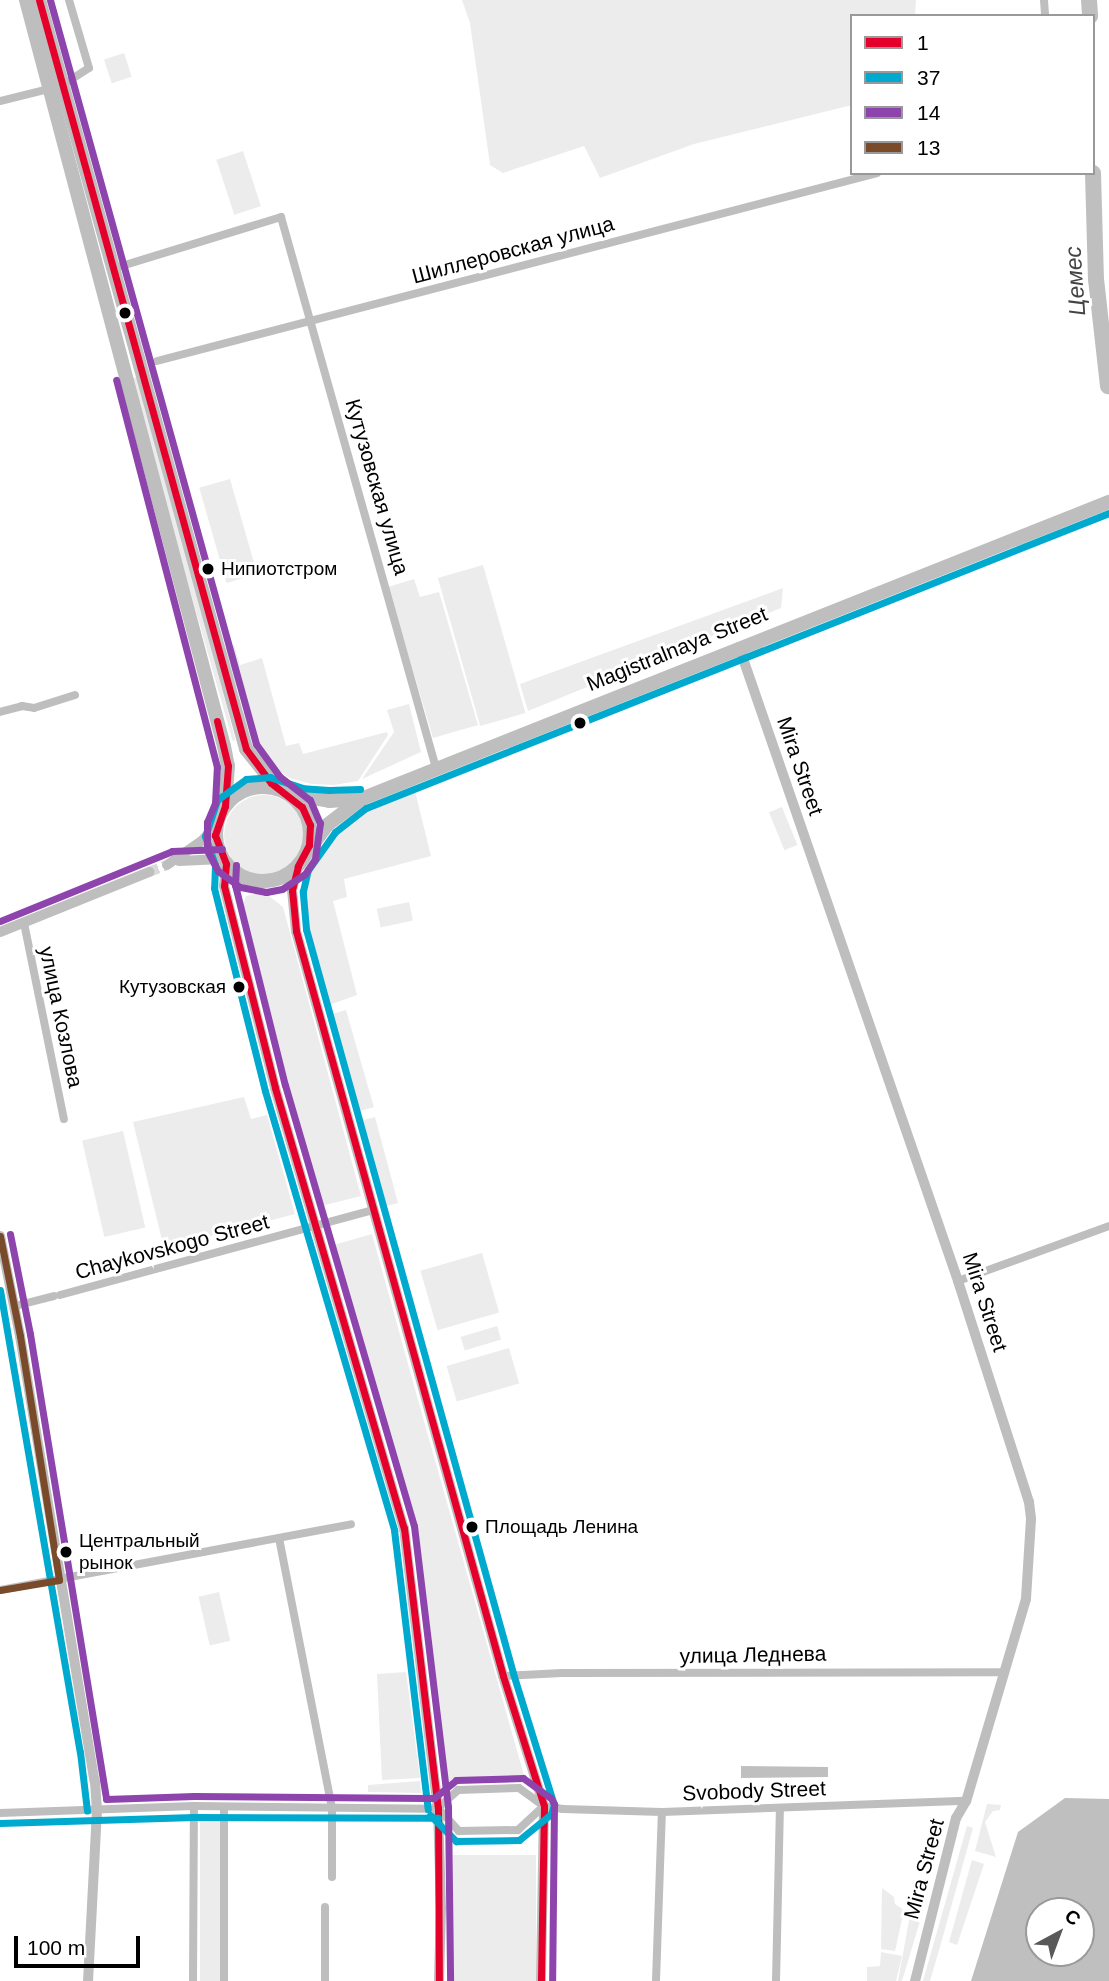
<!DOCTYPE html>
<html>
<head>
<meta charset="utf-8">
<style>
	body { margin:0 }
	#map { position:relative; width:1109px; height:1981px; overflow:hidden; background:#fff; font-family:Arial,sans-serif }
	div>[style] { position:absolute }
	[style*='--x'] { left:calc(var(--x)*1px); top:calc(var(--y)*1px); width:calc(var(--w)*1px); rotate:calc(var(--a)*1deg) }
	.green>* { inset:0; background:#ececec; transform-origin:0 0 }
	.round { border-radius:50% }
	.water>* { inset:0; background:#bfbfbf }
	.river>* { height:16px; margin:-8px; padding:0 8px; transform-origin:8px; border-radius:8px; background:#bfbfbf }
	.tertiary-tunnel>* { height:10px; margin-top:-5px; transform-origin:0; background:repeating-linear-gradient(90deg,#d9d9d9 0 10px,transparent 0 15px) }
	.minor>* { height:8px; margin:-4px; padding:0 4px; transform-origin:4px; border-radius:4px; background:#bebebe }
	.tertiary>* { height:10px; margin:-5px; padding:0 5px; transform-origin:5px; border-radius:5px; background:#bebebe }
	.trunk>* { height:14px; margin:-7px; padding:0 7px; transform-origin:7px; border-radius:7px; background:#bebebe }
	.trunk>.ring { margin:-7px; padding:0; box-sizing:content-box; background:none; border:14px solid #bebebe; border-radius:50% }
	.bus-1>* { height:7px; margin:-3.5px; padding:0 3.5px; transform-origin:3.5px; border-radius:3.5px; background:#e4002b }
	.bus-2>* { height:7px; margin:-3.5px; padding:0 3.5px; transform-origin:3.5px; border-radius:3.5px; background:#00a9ce }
	.bus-3>* { height:7px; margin:-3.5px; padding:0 3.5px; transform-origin:3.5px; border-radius:3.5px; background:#8e44ad }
	.bus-4>* { height:7px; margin:-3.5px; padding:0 3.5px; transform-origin:3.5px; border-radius:3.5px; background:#7a4b2a }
	.dots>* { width:19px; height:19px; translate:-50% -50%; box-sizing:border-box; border:4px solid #fff; border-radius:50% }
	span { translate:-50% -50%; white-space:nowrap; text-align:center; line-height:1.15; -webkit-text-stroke:6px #fff; paint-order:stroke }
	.bus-label { font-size:19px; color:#000 }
	.left { translate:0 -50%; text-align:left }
	.right { translate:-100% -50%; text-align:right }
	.street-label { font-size:21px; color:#000 }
	.water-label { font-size:23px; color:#444; font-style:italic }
	.legend { position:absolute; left:850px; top:14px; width:245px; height:161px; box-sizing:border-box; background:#fff; border:2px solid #999; margin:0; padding:9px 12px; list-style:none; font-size:21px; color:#000 }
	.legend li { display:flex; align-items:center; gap:14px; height:35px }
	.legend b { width:35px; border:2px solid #999 }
	.north { position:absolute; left:1025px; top:1897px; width:70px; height:70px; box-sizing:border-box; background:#fff; border:2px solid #999; border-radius:50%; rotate:41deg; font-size:19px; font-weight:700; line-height:28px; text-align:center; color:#000 }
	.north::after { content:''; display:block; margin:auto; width:24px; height:32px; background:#595959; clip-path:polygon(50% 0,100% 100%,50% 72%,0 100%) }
	.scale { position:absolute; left:14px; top:1936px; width:126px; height:32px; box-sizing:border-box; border:4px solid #000; border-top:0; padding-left:9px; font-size:21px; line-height:24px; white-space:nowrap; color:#000; -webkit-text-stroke:5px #fff; paint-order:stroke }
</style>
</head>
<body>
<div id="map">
	<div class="green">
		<div style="clip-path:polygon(462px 0,916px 0,915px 16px,852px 16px,852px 105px,694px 144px,600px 178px,584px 146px,503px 173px,490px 165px,470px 23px)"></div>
		<div style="left:124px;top:53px;width:25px;height:21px;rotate:72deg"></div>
		<div style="left:243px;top:151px;width:58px;height:28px;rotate:72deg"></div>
		<div style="clip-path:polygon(140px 376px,235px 739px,233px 742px,130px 379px)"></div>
		<div style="left:230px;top:479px;width:99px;height:32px;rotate:74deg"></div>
		<div style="left:483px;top:565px;width:154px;height:47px;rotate:74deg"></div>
		<div style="clip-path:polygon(414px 579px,420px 597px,439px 592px,478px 725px,433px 738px,388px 587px)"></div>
		<div style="clip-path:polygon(783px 588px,781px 608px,528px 711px,520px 684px)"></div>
		<div style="clip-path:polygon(234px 645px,240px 665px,262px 658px,286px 746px,299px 743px,303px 754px,387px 732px,388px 735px,358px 781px,334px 785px,312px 784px,289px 778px,261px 757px,251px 743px,241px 713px,249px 710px,242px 686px,236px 687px,225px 648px)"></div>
		<div style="clip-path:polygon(409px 704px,421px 752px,362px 779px,394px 732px,387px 710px)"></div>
		<div style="clip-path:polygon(413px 783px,431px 856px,344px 879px,347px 897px,333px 901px,357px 995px,329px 1005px,307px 924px,307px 872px,329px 835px,349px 815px,370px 801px)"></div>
		<div class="round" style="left:224px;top:795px;width:80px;height:80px"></div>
		<div style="left:782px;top:807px;width:41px;height:14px;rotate:68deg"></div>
		<div style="clip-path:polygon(264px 892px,283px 907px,361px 1196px,317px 1207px,240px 912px,246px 896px)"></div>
		<div style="left:409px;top:902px;width:19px;height:33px;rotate:78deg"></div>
		<div style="left:346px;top:1010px;width:101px;height:17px;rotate:74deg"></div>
		<div style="clip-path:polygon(244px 1097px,251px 1119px,267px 1115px,295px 1214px,164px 1248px,133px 1122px)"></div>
		<div style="left:375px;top:1117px;width:89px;height:16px;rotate:75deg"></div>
		<div style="left:123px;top:1131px;width:99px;height:42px;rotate:77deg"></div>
		<div style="clip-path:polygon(372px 1234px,420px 1407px,525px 1779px,445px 1783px,413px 1524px,330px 1246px)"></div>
		<div style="left:482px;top:1253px;width:62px;height:64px;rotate:74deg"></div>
		<div style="left:497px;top:1326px;width:14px;height:38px;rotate:73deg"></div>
		<div style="left:509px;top:1348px;width:37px;height:65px;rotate:74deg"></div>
		<div style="left:219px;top:1592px;width:50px;height:21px;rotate:77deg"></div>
		<div style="clip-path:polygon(406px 1672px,420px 1778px,382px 1780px,377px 1674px)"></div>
		<div style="clip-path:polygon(420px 1781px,421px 1793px,368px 1792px,368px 1785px)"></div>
		<div style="clip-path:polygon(987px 1804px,1001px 1805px,1000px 1810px,993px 1811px,985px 1822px,996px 1857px,975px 1851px)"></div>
		<div style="left:221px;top:1821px;width:160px;height:21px;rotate:90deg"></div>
		<div style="clip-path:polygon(967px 1826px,973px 1828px,940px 1947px,930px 1981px,923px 1981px)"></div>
		<div style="left:453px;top:1855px;width:83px;height:126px"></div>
		<div style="clip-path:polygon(972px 1860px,984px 1864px,957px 1945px,949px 1942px)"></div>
		<div style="clip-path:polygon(882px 1888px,894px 1897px,895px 1904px,904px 1910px,895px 1951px,881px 1949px)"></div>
		<div style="clip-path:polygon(921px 1896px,927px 1898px,902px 1981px,898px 1981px,911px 1910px,917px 1910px)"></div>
		<div style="clip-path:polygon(881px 1952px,902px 1956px,896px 1981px,867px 1981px,867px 1967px,880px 1966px)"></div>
	</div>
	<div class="water">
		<div style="clip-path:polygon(741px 1766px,828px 1767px,828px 1777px,741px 1778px)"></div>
		<div style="clip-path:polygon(evenodd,1065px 1798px,1109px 1799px,1109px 1981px,971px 1981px,1018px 1832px,1065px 1798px,1039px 1911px,1081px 1911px,1081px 1953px,1039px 1953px,1039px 1911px)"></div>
	</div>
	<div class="river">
		<div style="--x:1089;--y:0;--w:16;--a:86"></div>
		<div style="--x:1093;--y:173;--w:106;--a:88.4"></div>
		<div style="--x:1096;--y:279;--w:108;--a:83.6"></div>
	</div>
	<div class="tertiary-tunnel">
		<div style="--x:149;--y:872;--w:19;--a:-21"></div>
	</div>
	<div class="minor">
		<div style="--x:1044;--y:0;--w:16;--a:86"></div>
		<div style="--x:0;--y:101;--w:63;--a:-13.8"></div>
		<div style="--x:61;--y:86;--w:33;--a:-33"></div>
		<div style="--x:89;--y:68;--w:71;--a:-106.4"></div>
		<div style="--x:112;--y:269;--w:177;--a:-17.1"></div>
		<div style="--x:281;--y:217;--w:572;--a:74.29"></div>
		<div style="--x:157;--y:361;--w:744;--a:-14.63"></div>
		<div style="--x:0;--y:712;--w:23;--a:-15"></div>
		<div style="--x:22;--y:706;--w:12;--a:9"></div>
		<div style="--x:34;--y:708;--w:43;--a:-17.6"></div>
		<div style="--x:24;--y:923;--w:200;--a:78.5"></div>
		<div style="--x:958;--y:1281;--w:161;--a:-20"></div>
		<div style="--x:60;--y:1295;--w:324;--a:-15.2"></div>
		<div style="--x:15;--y:1306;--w:40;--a:-14.4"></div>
		<div style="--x:279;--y:1538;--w:275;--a:78.9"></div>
		<div style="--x:332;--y:1808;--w:69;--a:90"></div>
		<div style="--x:0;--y:1590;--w:357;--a:-10.6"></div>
		<div style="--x:503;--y:1676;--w:59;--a:-2.9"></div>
		<div style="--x:562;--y:1673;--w:442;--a:-0.1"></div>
		<div style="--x:438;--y:1808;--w:31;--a:48"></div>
		<div style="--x:459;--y:1831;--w:59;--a:-1"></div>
		<div style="--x:518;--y:1830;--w:35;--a:-43"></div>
		<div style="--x:0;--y:1813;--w:194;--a:-2.1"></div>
		<div style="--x:194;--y:1806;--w:233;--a:0.7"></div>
		<div style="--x:427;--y:1809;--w:11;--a:-5"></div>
		<div style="--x:438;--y:1808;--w:27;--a:-42"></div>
		<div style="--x:458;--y:1790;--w:61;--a:-1.9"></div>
		<div style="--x:519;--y:1788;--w:31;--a:36"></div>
		<div style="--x:544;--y:1806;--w:19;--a:9"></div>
		<div style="--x:563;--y:1809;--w:99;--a:1.7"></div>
		<div style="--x:662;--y:1812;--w:304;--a:-2.1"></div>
		<div style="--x:193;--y:1981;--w:175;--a:-89.7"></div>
		<div style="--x:224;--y:1981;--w:174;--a:-90"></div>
		<div style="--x:325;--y:1981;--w:74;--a:-90"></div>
		<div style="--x:656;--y:1981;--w:169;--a:-88"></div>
		<div style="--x:776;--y:1981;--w:173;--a:-88.7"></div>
	</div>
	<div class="tertiary">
		<div style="--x:739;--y:647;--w:671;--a:70.94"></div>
		<div style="--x:958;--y:1281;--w:232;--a:72.2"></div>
		<div style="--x:1029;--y:1502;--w:17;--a:83"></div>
		<div style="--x:1031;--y:1519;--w:80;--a:93.6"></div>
		<div style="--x:1026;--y:1599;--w:211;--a:106.5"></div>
		<div style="--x:966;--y:1801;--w:20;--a:120"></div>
		<div style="--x:956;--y:1818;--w:168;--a:104.1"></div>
		<div style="--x:179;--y:861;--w:43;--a:-2.7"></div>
		<div style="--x:226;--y:864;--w:22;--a:95"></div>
		<div style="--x:224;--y:886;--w:208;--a:75.8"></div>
		<div style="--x:275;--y:1088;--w:459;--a:73.7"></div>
		<div style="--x:404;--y:1528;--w:282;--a:83.1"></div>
		<div style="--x:438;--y:1808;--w:100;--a:88.3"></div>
		<div style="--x:441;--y:1908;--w:73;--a:91.6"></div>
		<div style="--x:167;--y:865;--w:44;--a:-34.8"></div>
		<div style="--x:203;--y:840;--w:22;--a:-51"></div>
		<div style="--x:298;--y:866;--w:25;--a:104"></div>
		<div style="--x:292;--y:890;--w:41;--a:84.4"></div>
		<div style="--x:296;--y:931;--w:773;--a:74.47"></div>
		<div style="--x:503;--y:1676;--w:136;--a:72.5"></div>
		<div style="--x:544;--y:1806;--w:175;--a:91"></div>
		<div style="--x:0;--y:932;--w:161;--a:-21.9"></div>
		<div style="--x:0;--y:1236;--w:102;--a:78.7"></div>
		<div style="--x:20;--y:1336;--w:452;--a:80.5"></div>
		<div style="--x:95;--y:1782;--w:28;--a:86"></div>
		<div style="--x:97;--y:1810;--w:171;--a:93"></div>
	</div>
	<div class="trunk">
		<div style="--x:26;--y:0;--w:772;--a:75.14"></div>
		<div style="--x:224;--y:746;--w:20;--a:79"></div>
		<div style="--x:228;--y:766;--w:40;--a:94.3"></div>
		<div style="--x:39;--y:0;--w:777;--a:74.55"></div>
		<div style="--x:246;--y:749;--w:51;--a:51.3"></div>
		<div class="ring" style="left:216px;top:787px;width:80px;height:80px"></div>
		<div style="--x:290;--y:794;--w:40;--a:10"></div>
		<div style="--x:329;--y:801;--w:30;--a:-4"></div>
		<div style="--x:306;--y:854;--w:36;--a:-54"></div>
		<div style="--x:327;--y:825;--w:43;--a:-37.4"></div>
		<div style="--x:361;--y:799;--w:805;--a:-21.66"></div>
	</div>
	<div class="bus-1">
		<div style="--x:39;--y:0;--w:777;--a:74.55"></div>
		<div style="--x:246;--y:749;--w:42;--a:53.7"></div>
		<div style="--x:271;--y:783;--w:39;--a:38"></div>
		<div style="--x:302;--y:807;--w:20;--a:66"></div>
		<div style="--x:310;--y:825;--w:20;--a:93"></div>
		<div style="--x:309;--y:845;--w:24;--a:118"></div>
		<div style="--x:298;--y:866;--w:25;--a:104"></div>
		<div style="--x:292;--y:890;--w:41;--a:84.4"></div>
		<div style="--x:296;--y:931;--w:773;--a:74.47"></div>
		<div style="--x:503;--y:1676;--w:136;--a:72.5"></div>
		<div style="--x:544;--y:1806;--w:175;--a:91"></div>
		<div style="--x:217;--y:721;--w:46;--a:76.3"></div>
		<div style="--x:228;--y:766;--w:40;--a:94.3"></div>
		<div style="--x:225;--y:806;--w:31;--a:109"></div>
		<div style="--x:215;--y:835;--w:31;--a:69"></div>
		<div style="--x:226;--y:864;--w:22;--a:95"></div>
		<div style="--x:224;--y:886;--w:208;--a:75.8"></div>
		<div style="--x:275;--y:1088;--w:459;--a:73.7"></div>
		<div style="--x:404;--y:1528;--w:282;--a:83.1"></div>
		<div style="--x:438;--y:1808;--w:173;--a:89.7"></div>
	</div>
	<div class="bus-2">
		<div style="--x:360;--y:789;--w:31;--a:178"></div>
		<div style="--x:329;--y:790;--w:26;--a:-176"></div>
		<div style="--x:303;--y:788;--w:35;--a:-162"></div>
		<div style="--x:270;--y:777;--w:24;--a:175"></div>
		<div style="--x:246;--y:779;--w:36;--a:144"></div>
		<div style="--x:217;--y:800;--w:38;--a:108"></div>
		<div style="--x:205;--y:836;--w:31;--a:71"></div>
		<div style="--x:215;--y:865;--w:23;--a:92"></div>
		<div style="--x:214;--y:888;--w:209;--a:75.9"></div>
		<div style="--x:265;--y:1091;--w:458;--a:73.6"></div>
		<div style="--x:394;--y:1530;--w:281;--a:83.1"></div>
		<div style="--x:0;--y:1290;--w:469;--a:80.2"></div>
		<div style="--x:80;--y:1752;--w:59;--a:83.2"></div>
		<div style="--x:430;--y:1815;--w:37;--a:45"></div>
		<div style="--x:456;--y:1841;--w:63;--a:-0.9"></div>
		<div style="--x:519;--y:1840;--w:41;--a:-39.1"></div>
		<div style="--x:551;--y:1814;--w:9;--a:-72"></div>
		<div style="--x:554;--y:1805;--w:138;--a:-107.3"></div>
		<div style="--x:513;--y:1673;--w:772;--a:-105.55"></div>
		<div style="--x:306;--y:929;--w:38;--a:-95"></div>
		<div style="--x:303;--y:891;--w:22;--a:-77"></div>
		<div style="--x:308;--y:870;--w:47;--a:-54.6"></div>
		<div style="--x:335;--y:832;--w:39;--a:-38"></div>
		<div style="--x:366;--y:808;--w:799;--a:-21.66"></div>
		<div style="--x:0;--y:1823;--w:194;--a:-1.8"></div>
		<div style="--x:194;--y:1817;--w:244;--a:0.2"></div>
	</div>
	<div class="bus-3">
		<div style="--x:50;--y:0;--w:772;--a:74.52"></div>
		<div style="--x:256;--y:744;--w:39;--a:54"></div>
		<div style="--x:279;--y:776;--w:39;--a:38"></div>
		<div style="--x:310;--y:800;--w:25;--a:67"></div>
		<div style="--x:320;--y:823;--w:36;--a:98"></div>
		<div style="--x:315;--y:859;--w:18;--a:124"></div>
		<div style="--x:305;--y:874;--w:27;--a:147"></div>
		<div style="--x:282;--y:889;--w:16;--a:169"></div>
		<div style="--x:266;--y:892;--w:26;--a:-169"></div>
		<div style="--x:240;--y:887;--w:27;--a:-144"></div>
		<div style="--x:218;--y:871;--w:24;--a:-118"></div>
		<div style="--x:207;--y:850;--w:28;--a:-90"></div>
		<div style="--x:207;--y:822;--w:21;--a:-67"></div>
		<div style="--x:215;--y:803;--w:36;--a:-87"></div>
		<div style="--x:217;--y:767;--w:400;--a:-104.6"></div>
		<div style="--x:236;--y:865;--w:20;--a:93"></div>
		<div style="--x:235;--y:885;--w:206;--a:76"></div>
		<div style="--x:285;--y:1085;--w:459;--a:73.7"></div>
		<div style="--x:414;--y:1526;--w:283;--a:83.1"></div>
		<div style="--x:448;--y:1807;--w:174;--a:89.3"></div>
		<div style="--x:0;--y:921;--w:186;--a:-22.1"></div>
		<div style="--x:172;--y:851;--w:50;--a:-2.3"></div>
		<div style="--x:10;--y:1234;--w:102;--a:78.7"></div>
		<div style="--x:30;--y:1334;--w:471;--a:80.7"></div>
		<div style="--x:106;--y:1799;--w:88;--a:-2"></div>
		<div style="--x:194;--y:1796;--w:233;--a:0.5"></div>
		<div style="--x:427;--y:1798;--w:7;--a:0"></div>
		<div style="--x:434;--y:1798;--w:28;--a:-39"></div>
		<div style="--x:456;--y:1780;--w:67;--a:-1.7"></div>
		<div style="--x:523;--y:1778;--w:34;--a:36"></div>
		<div style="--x:551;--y:1798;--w:7;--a:63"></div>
		<div style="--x:554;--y:1804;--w:177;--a:90.6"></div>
	</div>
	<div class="bus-4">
		<div style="--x:0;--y:1236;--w:102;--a:78.7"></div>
		<div style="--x:20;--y:1336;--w:247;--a:80.9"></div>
		<div style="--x:59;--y:1580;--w:60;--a:170.4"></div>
	</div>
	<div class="dots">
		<div style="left:125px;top:313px;background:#000"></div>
		<div style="left:208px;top:569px;background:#000"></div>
		<div style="left:580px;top:723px;background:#000"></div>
		<div style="left:239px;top:987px;background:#000"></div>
		<div style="left:472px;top:1527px;background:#000"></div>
		<div style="left:66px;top:1552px;background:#000"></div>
	</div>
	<div class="bus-label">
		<span class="left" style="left:221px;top:569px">Нипиотстром</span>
		<span class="right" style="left:226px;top:987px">Кутузовская</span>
		<span class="left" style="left:485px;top:1527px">Площадь Ленина</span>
		<span class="left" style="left:79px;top:1552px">Центральный<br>рынок</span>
	</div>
	<div class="street-label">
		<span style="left:513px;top:250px;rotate:-15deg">Шиллеровская улица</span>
		<span style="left:377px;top:487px;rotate:74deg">Кутузовская улица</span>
		<span style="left:677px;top:649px;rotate:-22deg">Magistralnaya Street</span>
		<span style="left:800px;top:766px;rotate:71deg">Mira Street</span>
		<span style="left:61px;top:1017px;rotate:78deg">улица Козлова</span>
		<span style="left:172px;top:1247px;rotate:-15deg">Chaykovskogo Street</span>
		<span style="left:985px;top:1302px;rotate:72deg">Mira Street</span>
		<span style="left:753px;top:1655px;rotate:-1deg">улица Леднева</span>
		<span style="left:754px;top:1791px;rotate:-2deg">Svobody Street</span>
		<span style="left:924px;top:1869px;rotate:-75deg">Mira Street</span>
	</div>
	<div class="water-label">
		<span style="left:1075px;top:281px;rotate:-94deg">Цемес</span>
	</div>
	<ul class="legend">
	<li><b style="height:9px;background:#e4002b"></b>1</li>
	<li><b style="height:9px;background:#00a9ce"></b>37</li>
	<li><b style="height:9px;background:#8e44ad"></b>14</li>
	<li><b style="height:9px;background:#7a4b2a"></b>13</li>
	</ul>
	<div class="north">С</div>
	<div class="scale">100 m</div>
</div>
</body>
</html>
